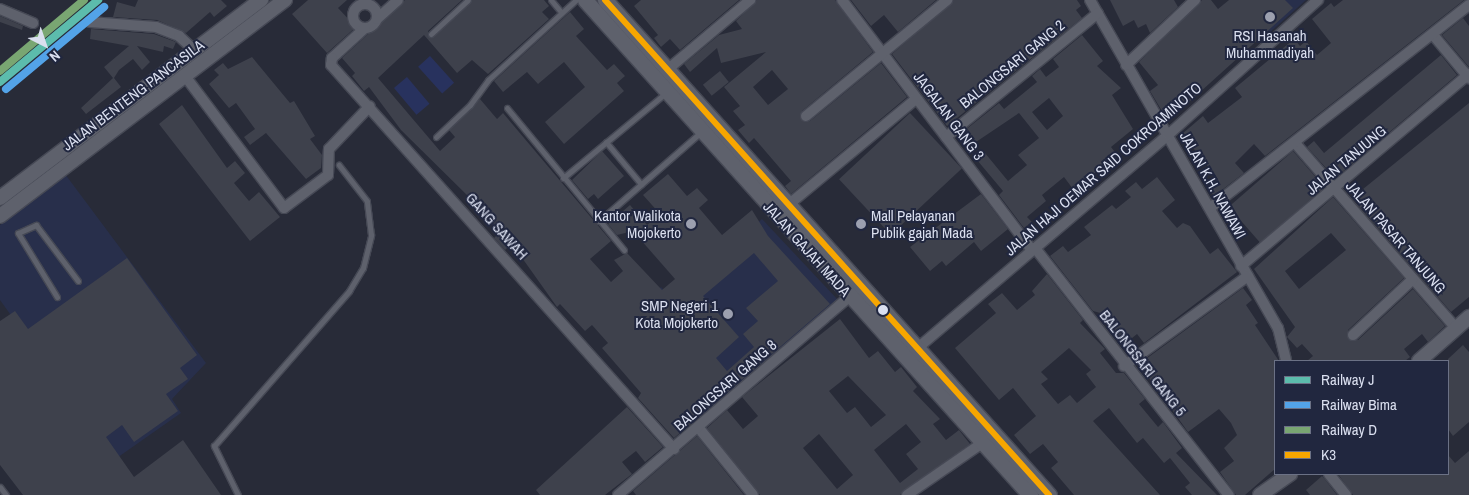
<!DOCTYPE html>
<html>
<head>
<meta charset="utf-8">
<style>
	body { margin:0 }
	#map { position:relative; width:1469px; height:495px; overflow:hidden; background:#282b38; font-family:"Archivo Narrow",sans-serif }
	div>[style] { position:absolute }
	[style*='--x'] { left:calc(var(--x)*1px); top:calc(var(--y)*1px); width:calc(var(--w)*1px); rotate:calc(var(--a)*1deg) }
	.built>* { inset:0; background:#282f4b }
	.green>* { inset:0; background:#28325e; transform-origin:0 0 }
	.stream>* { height:3px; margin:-1.5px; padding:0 1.5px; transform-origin:1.5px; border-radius:1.5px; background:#080833 }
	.building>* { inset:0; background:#3e414c; transform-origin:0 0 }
	.roads { filter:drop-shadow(1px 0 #464955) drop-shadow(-1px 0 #464955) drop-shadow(0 1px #464955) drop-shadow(0 -1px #464955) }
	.service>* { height:5px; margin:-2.5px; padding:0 2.5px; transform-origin:2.5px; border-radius:2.5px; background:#5e616c }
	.minor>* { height:10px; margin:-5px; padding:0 5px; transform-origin:5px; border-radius:5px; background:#5e616c }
	.minor>.ring { margin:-5px; padding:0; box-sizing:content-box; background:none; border:10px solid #5e616c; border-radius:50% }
	.tertiary>* { height:14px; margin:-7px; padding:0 7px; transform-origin:7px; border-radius:7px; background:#5e616c }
	.secondary>* { height:15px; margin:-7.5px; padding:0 7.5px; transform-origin:7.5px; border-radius:7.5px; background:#5e616c }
	.bus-1>* { height:6px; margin:-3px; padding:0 3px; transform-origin:3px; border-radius:3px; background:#f7a600 }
	.rail-1>* { height:8px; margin:-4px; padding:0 4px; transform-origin:4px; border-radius:4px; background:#5cbcac }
	.rail-2>* { height:8px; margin:-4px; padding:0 4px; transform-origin:4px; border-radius:4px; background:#53a3e8 }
	.rail-3>* { height:8px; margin:-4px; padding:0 4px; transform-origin:4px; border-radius:4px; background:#79a672 }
	.dots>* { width:14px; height:14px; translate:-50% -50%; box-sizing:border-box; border:2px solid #21273f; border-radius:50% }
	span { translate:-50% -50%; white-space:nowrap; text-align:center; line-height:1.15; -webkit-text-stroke:4px #21273f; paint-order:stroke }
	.poi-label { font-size:15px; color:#dadfef }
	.right { translate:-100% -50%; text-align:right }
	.left { translate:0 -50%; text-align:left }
	.street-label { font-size:15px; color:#dadfef }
	.legend { position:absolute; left:1274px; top:360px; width:175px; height:115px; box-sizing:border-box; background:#21273f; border:1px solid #6b7185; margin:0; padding:6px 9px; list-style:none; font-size:15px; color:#dadfef }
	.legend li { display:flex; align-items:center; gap:10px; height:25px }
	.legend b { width:25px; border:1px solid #6b7185 }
	.north { position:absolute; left:20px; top:20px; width:50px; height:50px; -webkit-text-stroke:4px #21273f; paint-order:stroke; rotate:139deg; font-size:14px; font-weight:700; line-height:20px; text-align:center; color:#dadfef }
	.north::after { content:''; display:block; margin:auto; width:18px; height:22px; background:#dadfef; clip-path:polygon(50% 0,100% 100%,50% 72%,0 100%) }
</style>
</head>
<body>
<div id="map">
	<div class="built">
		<div style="clip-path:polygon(1238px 0,1306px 0,1268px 34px)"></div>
		<div style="clip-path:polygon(65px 174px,206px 363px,172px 399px,181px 413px,114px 460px,0 300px,0 225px)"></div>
		<div style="clip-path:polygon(762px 219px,839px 301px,700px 422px,617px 326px,661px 287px,671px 298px)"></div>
	</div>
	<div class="green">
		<div style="left:430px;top:56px;width:36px;height:16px;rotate:48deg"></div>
		<div style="left:407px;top:77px;width:35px;height:17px;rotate:50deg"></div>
	</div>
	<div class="stream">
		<div style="--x:3;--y:187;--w:228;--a:-37.2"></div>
	</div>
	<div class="building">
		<div style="clip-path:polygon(138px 0,221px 0,227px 6px,214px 17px,210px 12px,186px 33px,157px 20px,113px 17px,117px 2px,135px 7px)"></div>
		<div style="clip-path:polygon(308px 0,347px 0,338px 8px,356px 27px,327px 53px,292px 14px)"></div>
		<div style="clip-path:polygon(evenodd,405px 0,462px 0,428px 31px,430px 38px,472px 0,544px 0,549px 6px,542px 12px,549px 19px,488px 74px,472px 60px,457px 73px,424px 35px,378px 78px,440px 151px,455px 137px,449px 130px,480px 99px,497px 119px,503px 113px,611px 241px,590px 259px,611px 282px,623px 271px,614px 260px,627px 253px,662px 290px,675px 279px,633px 231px,617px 235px,608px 224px,630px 205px,647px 225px,660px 214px,643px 195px,668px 174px,687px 196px,697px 188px,708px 200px,699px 208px,722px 235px,752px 210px,768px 236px,830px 304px,674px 438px,638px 398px,641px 393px,602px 348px,608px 343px,592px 325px,585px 331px,560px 304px,557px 307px,520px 255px,509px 246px,505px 250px,494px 238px,499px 233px,475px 203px,401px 130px,369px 87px,364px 91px,352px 76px,355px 73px,342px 58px,405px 0,754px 253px,778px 281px,746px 308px,758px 321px,743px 334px,754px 347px,727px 371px,716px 358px,739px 337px,703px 296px,754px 253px)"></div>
		<div style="clip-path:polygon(641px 0,739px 0,680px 50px,670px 39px,661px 47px,654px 38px,658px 35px,634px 6px)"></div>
		<div style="clip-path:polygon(evenodd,757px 0,835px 0,873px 52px,802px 111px,803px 122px,810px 121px,881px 63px,907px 97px,791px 194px,785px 186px,791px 181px,754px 138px,749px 143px,738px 130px,745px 125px,733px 111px,740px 106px,724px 87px,766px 52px,721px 63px,717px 48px,690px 72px,684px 64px,719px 35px,742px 29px,736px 21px,757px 0,772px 70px,788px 89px,768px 105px,753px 87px,772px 70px)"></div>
		<div style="clip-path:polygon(851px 0,936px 0,898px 32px,884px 15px,871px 26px)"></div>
		<div style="clip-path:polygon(954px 0,1077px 0,1081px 6px,1076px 10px,1082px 18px,947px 126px,892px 54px)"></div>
		<div style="clip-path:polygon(1110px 0,1174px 0,1178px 7px,1150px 33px,1146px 24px,1138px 28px,1134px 20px,1123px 26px)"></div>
		<div style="clip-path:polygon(1202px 0,1211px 0,1218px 9px,1229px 0,1285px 0,1293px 8px,1168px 121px,1150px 91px,1158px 85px,1139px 62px)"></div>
		<div style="clip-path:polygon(1343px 0,1464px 0,1265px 156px,1254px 144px,1235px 163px,1244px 173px,1214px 196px,1208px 188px,1218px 179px,1182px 134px,1203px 116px,1208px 123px,1242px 97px,1235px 88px,1294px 39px,1300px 46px,1306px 41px,1317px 55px,1331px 43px,1312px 19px,1331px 3px,1334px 7px)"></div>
		<div style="clip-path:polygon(570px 12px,584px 29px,576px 36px,607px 70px,614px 64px,625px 76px,617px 83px,624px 91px,564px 144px,545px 122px,585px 87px,564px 62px,538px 84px,527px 72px,503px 92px,494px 81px)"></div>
		<div style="clip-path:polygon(0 16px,23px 26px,22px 30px,0 22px)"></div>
		<div style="clip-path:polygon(1463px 18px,1469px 26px,1469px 67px,1442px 35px)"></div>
		<div style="clip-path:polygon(91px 29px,154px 34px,176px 42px,173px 49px,164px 46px,163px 52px,137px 46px,150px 62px,142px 70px,133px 59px,119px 70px,114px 78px,121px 87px,86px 114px,81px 108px,113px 78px,104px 67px,129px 46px,90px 39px)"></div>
		<div style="clip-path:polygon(evenodd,1082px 35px,1103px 61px,1097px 66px,1121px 88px,1112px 95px,1133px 129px,1111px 147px,1118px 156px,1105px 166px,1073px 189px,1064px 177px,1042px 195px,1046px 201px,1027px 217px,1032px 222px,1024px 228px,999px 195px,1003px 191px,977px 160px,985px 153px,1008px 181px,1027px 165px,1018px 155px,1039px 138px,1019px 113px,976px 142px,964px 131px,999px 103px,1004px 109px,1037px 82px,1032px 76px,1040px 69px,1046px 77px,1059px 67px,1053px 59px,1082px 35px,1049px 98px,1063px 116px,1047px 130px,1032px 112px,1049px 98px)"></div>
		<div style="clip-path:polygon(1441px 55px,1457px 75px,1335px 178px,1307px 147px,1314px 141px,1324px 153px)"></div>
		<div style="clip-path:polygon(252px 57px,290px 103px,294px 101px,315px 136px,310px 139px,322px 155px,321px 168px,306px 179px,266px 133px,250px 145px,244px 137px,255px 129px,236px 103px,229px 108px,209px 84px,219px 75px,214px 70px,223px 63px,228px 69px)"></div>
		<div style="left:720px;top:71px;width:14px;height:22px;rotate:51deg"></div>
		<div style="clip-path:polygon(1469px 103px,1469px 297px,1451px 312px,1352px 198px)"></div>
		<div style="clip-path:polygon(182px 105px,227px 168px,235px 161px,245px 173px,234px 183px,249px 201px,259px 192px,280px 217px,250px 241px,159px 124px)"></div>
		<div style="left:910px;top:113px;width:76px;height:97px;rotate:47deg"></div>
		<div style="clip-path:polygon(602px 151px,624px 176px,598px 199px,594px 194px,588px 199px,572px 180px)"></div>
		<div style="left:1293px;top:151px;width:48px;height:85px;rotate:49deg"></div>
		<div style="clip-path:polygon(1157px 177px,1175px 200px,1162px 211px,1177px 228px,1183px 223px,1190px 226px,1210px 254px,1218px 248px,1237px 272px,1144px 343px,1137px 334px,1126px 343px,1114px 333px,1115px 328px,1104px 314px,1093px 311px,1050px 256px,1063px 246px,1068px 252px,1091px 235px,1084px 227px,1112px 205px,1116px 209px,1131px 197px,1125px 191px,1136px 182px,1142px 189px)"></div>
		<div style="clip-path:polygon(981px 194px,1008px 229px,981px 251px,974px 242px,946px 266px,942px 261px,930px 271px,910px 247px)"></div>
		<div style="clip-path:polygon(evenodd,1333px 197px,1404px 278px,1348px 330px,1348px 339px,1358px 340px,1413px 289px,1445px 326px,1428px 342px,1422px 334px,1404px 349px,1410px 357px,1405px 361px,1307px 361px,1313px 356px,1302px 344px,1297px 348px,1287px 337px,1295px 327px,1254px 269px,1333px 197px,1331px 233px,1346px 250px,1299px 289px,1285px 271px,1331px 233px)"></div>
		<div style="clip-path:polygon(127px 258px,197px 355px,180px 368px,188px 379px,166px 394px,178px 411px,134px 442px,122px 425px,106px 437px,134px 477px,183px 440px,221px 495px,23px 495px,0 465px,0 321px,15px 311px,28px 329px)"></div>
		<div style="clip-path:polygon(evenodd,1047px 274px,1083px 320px,1080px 323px,1105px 349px,1100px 353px,1116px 373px,1124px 373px,1145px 399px,1139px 404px,1158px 427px,1163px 422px,1182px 448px,1176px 453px,1217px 495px,1192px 495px,1185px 487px,1190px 483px,1170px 458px,1164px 463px,1143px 438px,1137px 443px,1109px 408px,1093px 421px,1160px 495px,1074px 495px,1051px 468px,1058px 462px,1043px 444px,1030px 454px,1014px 435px,1036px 416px,1013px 388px,999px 400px,955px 348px,996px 313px,988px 304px,1002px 293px,1017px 310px,1035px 295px,1032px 291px,1047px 274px,1069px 348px,1091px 370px,1086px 374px,1096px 387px,1077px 403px,1070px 395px,1058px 404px,1041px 384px,1048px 379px,1041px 372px,1069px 348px)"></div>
		<div style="clip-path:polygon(1243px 288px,1252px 300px,1246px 305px,1258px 323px,1255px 325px,1279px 361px,1275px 361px,1275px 469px,1245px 495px,1236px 495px,1220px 472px,1234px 461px,1224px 448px,1237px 435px,1231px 423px,1219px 409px,1188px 432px,1139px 364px)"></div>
		<div style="clip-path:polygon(evenodd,840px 319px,869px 358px,878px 351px,895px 372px,901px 367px,917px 387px,913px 391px,940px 419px,933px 424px,946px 440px,959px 430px,970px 444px,900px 495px,760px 495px,707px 428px,727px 410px,743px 429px,758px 416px,742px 397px,840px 319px,848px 376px,886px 415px,871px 427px,855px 407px,847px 413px,829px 391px,848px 376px,840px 319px,906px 424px,921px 442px,906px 454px,918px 469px,900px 483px,874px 450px,906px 424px,840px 319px,819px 434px,853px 475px,837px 489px,803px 448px,819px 434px)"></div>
		<div style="clip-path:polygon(1463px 345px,1469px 352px,1469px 422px,1453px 436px,1448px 429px,1448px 359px)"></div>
		<div style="clip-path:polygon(627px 407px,663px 447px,645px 462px,636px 451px,622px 462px,632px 474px,605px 495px,540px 495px,536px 490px)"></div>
		<div style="clip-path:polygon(697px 436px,744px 495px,636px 495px,633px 491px)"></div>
		<div style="clip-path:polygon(1469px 451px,1469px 495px,1353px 495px,1338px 474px,1448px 474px,1448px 455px,1455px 463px)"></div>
		<div style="clip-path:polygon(1322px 476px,1324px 478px,1337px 495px,1310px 495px,1306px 490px)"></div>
	</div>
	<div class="roads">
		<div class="service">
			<div style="--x:551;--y:0;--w:16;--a:50"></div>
			<div style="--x:431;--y:34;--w:50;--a:-42.6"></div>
			<div style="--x:507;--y:108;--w:184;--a:50.5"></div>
			<div style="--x:436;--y:137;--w:47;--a:-43.3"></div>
			<div style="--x:470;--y:105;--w:31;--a:-54"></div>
			<div style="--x:488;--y:80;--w:119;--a:-42.3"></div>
			<div style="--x:606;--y:142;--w:55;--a:50.2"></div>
			<div style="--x:563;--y:178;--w:135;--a:-39.6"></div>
			<div style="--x:599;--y:221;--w:135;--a:-41.1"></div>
			<div style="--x:57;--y:297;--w:75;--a:-121.4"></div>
			<div style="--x:18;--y:233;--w:20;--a:-24"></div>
			<div style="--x:36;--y:225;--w:70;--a:53.1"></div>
			<div style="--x:0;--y:487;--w:10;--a:53"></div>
			<div style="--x:238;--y:495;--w:55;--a:-116.1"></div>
			<div style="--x:214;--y:446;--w:206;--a:-48.9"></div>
			<div style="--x:349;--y:291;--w:27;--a:-59"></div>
			<div style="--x:363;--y:268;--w:34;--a:-76"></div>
			<div style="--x:371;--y:235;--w:34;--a:-97"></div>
			<div style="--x:367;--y:201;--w:46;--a:-127.9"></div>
		</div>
		<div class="minor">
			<div style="--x:842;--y:0;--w:314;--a:52.8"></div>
			<div style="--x:1090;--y:0;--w:378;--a:60.2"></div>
			<div style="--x:1278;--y:328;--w:34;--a:76"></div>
			<div class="ring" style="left:353px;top:4px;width:14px;height:14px"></div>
			<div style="--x:0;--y:9;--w:36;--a:23"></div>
			<div style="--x:377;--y:19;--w:28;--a:-42"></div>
			<div style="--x:90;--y:22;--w:66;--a:4.3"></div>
			<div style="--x:156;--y:27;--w:25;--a:21"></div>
			<div style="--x:179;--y:36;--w:21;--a:43"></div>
			<div style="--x:365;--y:28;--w:45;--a:137.7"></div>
			<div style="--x:332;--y:58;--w:7;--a:98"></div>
			<div style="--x:331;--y:65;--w:515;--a:48.23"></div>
			<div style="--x:1434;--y:36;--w:55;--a:50.2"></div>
			<div style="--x:1126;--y:65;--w:95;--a:-43.3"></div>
			<div style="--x:667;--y:70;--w:109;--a:-40.1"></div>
			<div style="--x:185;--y:76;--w:165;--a:53.1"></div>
			<div style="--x:284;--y:208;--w:55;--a:-36.9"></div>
			<div style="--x:328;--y:175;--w:26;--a:-88"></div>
			<div style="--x:329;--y:149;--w:59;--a:-46.4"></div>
			<div style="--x:806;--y:116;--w:183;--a:-39.4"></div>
			<div style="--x:946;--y:137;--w:196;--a:-39.2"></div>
			<div style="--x:1295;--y:143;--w:245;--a:49"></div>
			<div style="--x:787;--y:206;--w:168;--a:-39.7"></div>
			<div style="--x:1210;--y:208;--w:329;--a:-38.1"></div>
			<div style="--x:1035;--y:248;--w:314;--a:51.9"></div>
			<div style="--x:1241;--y:266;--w:298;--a:-40.1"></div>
			<div style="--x:1353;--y:335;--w:81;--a:-43"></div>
			<div style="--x:913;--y:352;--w:335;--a:-40.4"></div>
			<div style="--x:1168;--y:135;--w:202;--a:-42"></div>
			<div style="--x:1124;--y:366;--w:153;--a:-36"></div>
			<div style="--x:698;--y:427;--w:87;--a:51"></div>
			<div style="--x:1329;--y:474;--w:27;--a:51"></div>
			<div style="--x:618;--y:495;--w:306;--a:-40.6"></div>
			<div style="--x:907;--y:495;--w:90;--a:-34.6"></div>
		</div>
		<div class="tertiary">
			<div style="--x:0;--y:198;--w:328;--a:-37.2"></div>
			<div style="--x:0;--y:216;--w:358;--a:-37.2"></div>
			<div style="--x:1419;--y:361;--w:67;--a:-41.3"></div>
			<div style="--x:1260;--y:495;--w:37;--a:-35"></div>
		</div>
		<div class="secondary">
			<div style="--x:585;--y:0;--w:666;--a:48.04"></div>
			<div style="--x:605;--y:0;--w:665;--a:48.11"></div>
		</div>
	</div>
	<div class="bus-1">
		<div style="--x:605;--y:0;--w:665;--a:48.11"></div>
	</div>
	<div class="rail-1">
		<div style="--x:0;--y:82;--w:128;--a:-39.9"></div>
	</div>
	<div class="rail-2">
		<div style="--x:6;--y:89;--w:128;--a:-39.9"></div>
	</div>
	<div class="rail-3">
		<div style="--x:0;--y:71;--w:110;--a:-40.2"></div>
	</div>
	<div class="dots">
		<div style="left:1270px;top:17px;background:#9ca0af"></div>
		<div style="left:691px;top:224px;background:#9ca0af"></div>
		<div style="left:861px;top:224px;background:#9ca0af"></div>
		<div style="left:883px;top:310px;background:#dadfef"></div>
		<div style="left:728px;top:314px;background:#9ca0af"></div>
	</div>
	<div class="poi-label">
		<span style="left:1270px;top:44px">RSI Hasanah<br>Muhammadiyah</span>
		<span class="right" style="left:681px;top:224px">Kantor Walikota<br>Mojokerto</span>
		<span class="left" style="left:871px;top:224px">Mall Pelayanan<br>Publik gajah Mada</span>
		<span class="right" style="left:718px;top:314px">SMP Negeri 1<br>Kota Mojokerto</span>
	</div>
	<div class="street-label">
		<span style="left:1012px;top:64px;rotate:-39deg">BALONGSARI GANG 2</span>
		<span style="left:133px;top:95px;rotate:-37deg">JALAN BENTENG PANCASILA</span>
		<span style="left:949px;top:116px;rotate:53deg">JAGALAN GANG 3</span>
		<span style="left:1346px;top:160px;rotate:-40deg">JALAN TANJUNG</span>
		<span style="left:1103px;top:169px;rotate:-41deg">JALAN HAJI OEMAR SAID COKROAMINOTO</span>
		<span style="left:1213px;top:185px;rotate:61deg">JALAN K.H. NAWAWI</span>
		<span style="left:497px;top:226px;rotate:48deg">GANG SAWAH</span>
		<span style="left:1396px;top:237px;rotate:49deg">JALAN PASAR TANJUNG</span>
		<span style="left:807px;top:249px;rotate:48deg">JALAN GAJAH MADA</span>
		<span style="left:1143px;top:363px;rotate:52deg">BALONGSARI GANG 5</span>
		<span style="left:725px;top:385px;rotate:-41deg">BALONGSARI GANG 8</span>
	</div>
	<ul class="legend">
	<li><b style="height:6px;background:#5cbcac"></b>Railway J</li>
	<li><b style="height:6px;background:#53a3e8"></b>Railway Bima</li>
	<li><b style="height:6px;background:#79a672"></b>Railway D</li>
	<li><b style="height:6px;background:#f7a600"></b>K3</li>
	</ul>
	<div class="north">N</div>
</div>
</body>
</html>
